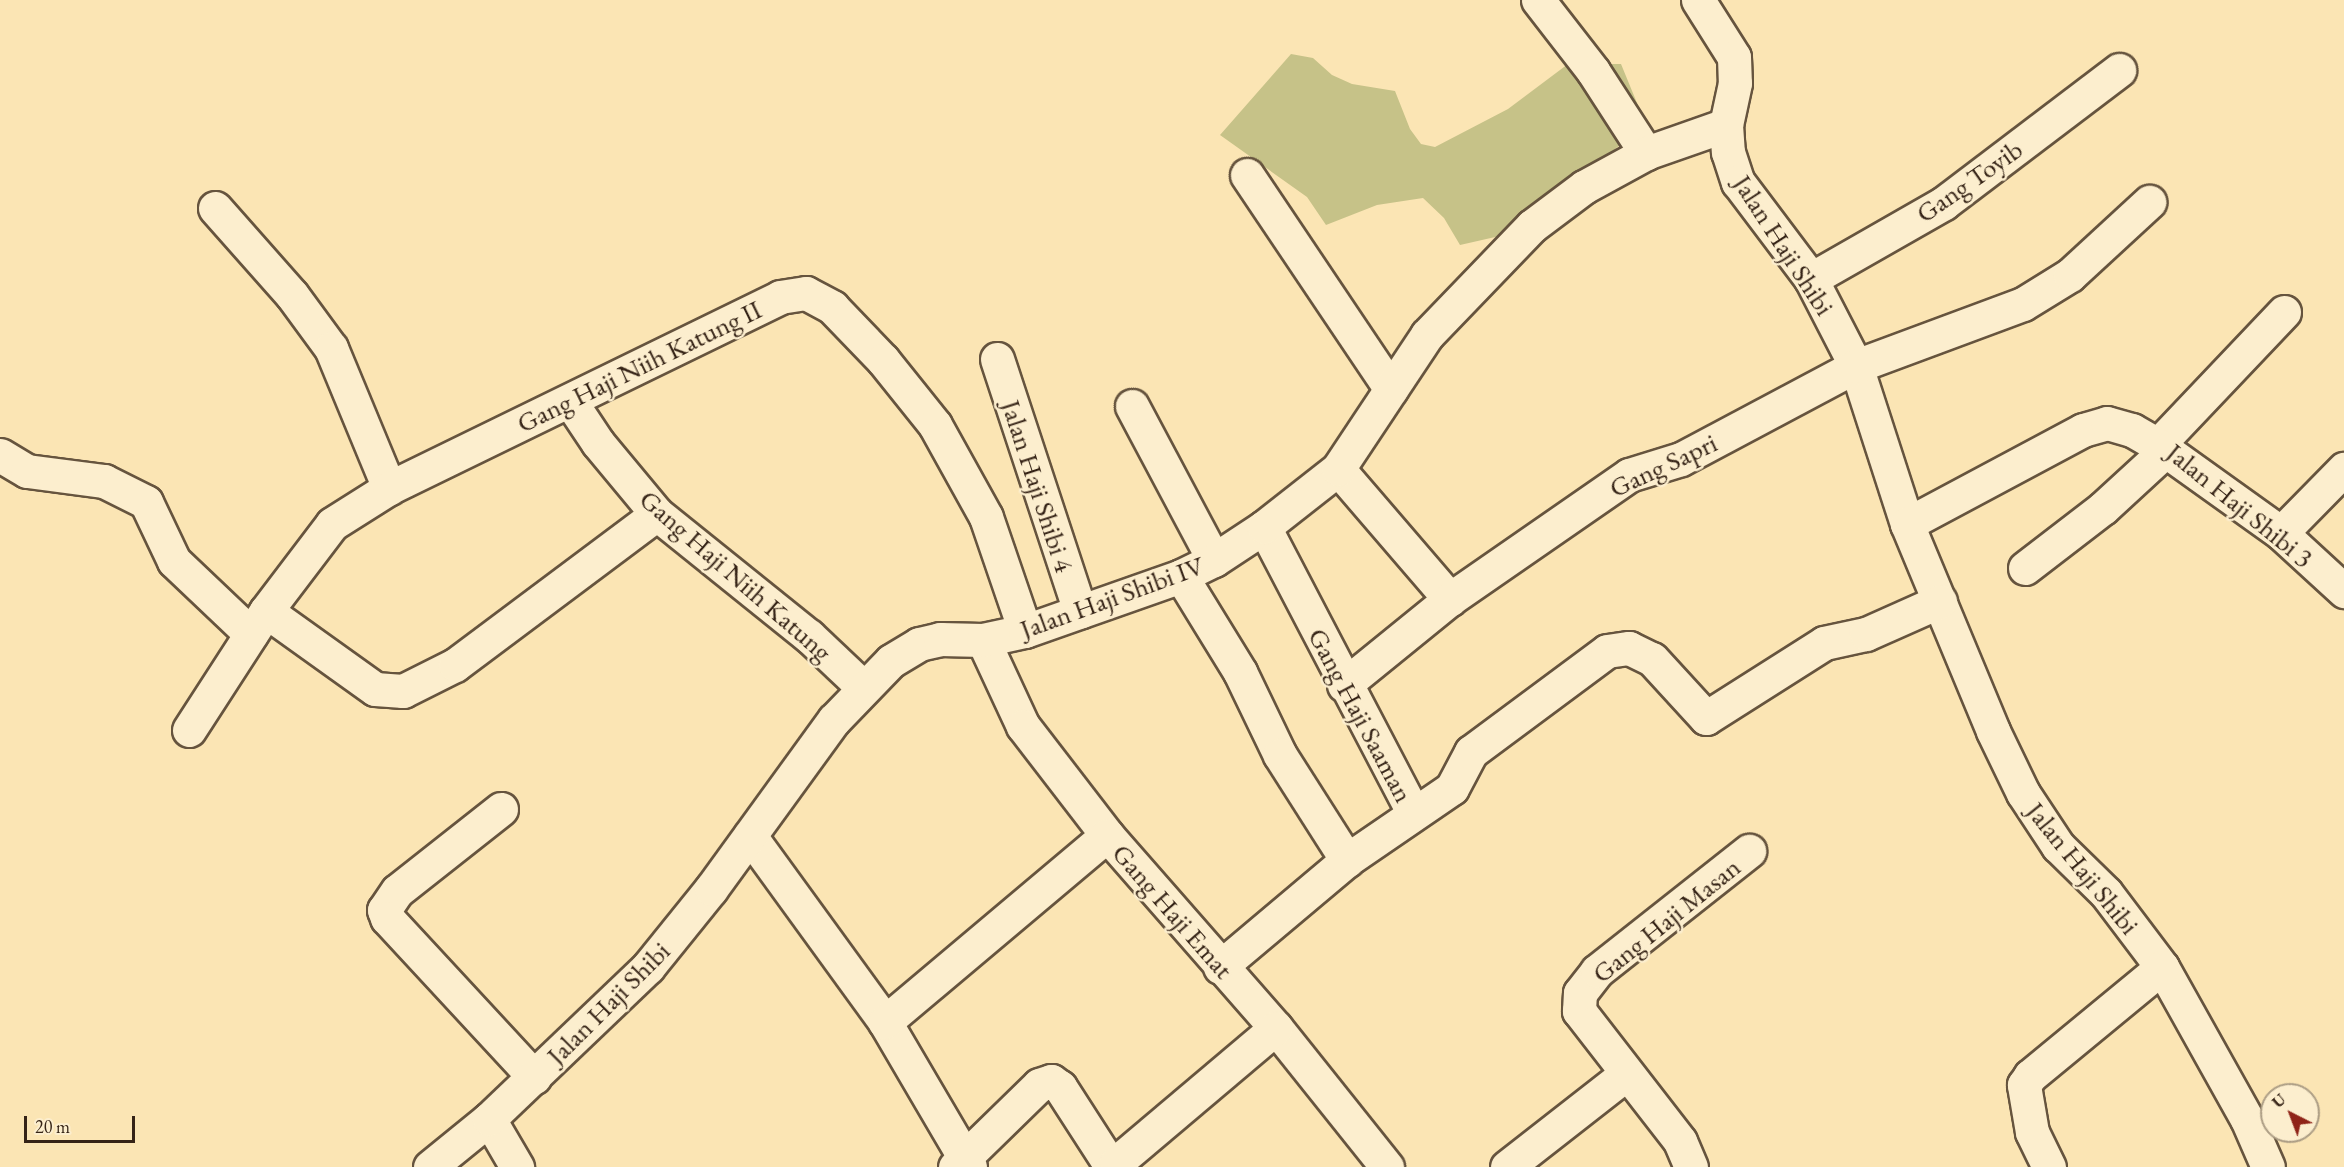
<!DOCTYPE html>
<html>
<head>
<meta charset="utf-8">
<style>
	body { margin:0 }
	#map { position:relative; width:2344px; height:1167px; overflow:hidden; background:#fbe5b4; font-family:"EB Garamond",serif }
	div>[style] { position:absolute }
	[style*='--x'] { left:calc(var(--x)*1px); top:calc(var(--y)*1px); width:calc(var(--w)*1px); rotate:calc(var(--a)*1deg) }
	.green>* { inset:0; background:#c6c288 }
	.roads { filter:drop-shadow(2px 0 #66543e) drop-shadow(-2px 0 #66543e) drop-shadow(0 2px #66543e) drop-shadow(0 -2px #66543e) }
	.minor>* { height:33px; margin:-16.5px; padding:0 16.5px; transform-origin:16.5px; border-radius:16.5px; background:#fceece }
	span { translate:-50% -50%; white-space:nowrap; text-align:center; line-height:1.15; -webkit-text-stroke:5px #fceece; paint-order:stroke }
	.street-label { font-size:27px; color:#352316 }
	.north { position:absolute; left:2260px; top:1083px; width:60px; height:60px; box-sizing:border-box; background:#fceece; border:2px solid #ac9d84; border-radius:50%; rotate:318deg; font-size:16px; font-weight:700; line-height:24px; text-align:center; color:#352316 }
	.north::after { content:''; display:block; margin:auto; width:21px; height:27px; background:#8f2418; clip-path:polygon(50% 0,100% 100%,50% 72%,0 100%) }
	.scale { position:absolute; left:24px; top:1116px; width:111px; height:27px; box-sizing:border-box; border:3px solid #352316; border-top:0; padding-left:8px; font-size:18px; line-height:21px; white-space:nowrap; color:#352316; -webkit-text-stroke:4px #fceece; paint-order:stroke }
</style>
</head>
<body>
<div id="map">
	<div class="green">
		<div style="clip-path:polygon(1291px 54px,1313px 58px,1332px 75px,1352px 84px,1395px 91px,1410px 129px,1421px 144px,1435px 147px,1508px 109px,1568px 64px,1621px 64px,1646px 125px,1504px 235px,1460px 245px,1444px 218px,1423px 198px,1377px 205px,1326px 225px,1307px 197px,1220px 135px)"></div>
	</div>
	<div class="roads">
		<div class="minor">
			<div style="--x:1538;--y:0;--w:90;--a:52.2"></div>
			<div style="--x:1593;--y:71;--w:98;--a:57.1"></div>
			<div style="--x:1698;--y:0;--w:67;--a:57.7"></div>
			<div style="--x:1734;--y:57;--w:26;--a:88"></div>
			<div style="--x:1735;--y:83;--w:43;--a:102.1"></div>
			<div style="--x:1726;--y:125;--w:27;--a:86"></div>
			<div style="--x:1728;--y:152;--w:32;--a:72"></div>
			<div style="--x:1738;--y:182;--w:121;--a:53"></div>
			<div style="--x:1811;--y:279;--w:98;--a:62.7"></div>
			<div style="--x:1856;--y:366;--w:166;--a:72.1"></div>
			<div style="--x:1907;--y:524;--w:224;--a:67.4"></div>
			<div style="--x:1993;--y:731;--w:69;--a:64.2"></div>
			<div style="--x:2023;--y:793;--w:64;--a:56.6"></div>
			<div style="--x:2058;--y:846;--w:67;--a:44.4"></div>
			<div style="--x:2106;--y:893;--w:93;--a:52.9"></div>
			<div style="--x:2162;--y:967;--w:174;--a:60.8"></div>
			<div style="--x:2247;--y:1119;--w:52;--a:66.4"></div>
			<div style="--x:1247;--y:175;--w:258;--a:56.1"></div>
			<div style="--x:215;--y:208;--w:116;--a:48.5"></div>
			<div style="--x:292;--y:295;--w:66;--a:53.7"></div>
			<div style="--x:331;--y:348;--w:152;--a:67.5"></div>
			<div style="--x:1811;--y:279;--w:153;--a:-29.7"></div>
			<div style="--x:1944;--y:203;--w:220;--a:-37.2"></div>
			<div style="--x:2284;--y:312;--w:183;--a:133.5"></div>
			<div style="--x:2158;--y:445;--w:151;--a:35.6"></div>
			<div style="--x:2281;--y:533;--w:86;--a:42.6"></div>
			<div style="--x:997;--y:359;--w:266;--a:71.8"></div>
			<div style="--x:570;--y:401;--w:50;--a:56.3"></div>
			<div style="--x:598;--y:443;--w:92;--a:50.3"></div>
			<div style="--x:657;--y:514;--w:195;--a:38.8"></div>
			<div style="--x:809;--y:636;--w:74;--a:43.4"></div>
			<div style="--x:1132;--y:406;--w:174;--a:62"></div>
			<div style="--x:0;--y:455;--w:31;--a:31"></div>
			<div style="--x:27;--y:471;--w:78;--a:7.4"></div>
			<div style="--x:104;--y:481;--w:47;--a:26.6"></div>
			<div style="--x:146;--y:502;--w:65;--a:64.6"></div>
			<div style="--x:174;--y:561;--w:106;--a:43.5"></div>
			<div style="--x:1338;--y:469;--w:172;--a:49.3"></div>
			<div style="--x:1907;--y:524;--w:200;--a:-28.1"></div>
			<div style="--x:2083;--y:430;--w:25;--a:-16"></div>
			<div style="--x:2107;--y:423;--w:26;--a:16"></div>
			<div style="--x:2132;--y:430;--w:30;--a:30"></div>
			<div style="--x:1264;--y:527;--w:322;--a:62.4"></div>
			<div style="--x:2281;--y:533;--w:90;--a:-45.5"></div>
			<div style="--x:2025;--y:568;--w:98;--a:-37.6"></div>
			<div style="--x:2103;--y:508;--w:84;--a:-42.6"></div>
			<div style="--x:1181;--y:576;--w:113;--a:58.4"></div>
			<div style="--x:1240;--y:672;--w:92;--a:64.3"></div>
			<div style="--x:1280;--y:755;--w:125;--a:57.5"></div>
			<div style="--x:266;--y:611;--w:134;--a:35.6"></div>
			<div style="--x:375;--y:689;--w:28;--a:4"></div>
			<div style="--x:403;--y:691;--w:58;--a:-26.6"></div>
			<div style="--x:455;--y:665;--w:252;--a:-36.8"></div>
			<div style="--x:983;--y:640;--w:95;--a:65.1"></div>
			<div style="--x:1023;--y:726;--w:138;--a:52.4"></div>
			<div style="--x:1107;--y:835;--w:257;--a:48.8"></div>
			<div style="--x:1276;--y:1028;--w:178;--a:51.4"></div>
			<div style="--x:1344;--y:685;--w:136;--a:-39.1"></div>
			<div style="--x:1450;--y:599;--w:218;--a:-34.7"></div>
			<div style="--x:1629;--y:475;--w:54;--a:-17.1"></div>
			<div style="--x:1681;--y:459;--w:198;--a:-28"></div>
			<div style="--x:1856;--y:366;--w:178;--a:-20.4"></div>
			<div style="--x:2023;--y:304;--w:55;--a:-31.7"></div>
			<div style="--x:2070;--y:275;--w:108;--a:-42.7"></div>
			<div style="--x:189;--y:730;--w:142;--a:-57.1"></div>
			<div style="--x:266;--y:611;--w:109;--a:-52.8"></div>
			<div style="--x:332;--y:524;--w:67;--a:-32.3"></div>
			<div style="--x:389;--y:488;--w:435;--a:-26"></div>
			<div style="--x:780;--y:297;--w:26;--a:-9"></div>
			<div style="--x:806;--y:293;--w:30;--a:28"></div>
			<div style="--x:832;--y:307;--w:74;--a:46.1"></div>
			<div style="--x:883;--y:360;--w:83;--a:51.3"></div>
			<div style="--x:935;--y:425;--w:105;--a:61"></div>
			<div style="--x:986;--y:517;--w:120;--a:71.1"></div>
			<div style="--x:501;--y:809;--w:132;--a:141.7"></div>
			<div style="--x:397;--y:891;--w:23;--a:124"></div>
			<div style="--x:384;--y:910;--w:9;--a:69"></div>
			<div style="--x:387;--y:918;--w:217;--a:47.2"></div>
			<div style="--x:750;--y:836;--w:230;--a:54"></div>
			<div style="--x:885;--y:1022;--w:168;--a:59.6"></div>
			<div style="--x:1220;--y:967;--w:166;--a:-40.1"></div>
			<div style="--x:1347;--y:860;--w:127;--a:-34.4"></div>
			<div style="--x:1452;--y:788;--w:41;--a:-62.2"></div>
			<div style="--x:1471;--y:752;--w:169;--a:-36.6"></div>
			<div style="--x:1607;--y:651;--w:22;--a:-8"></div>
			<div style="--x:1629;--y:648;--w:25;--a:26"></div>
			<div style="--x:1652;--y:659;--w:80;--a:47.5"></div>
			<div style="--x:1706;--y:718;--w:140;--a:-32.4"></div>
			<div style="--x:1824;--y:643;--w:43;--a:-12.1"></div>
			<div style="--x:1866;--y:634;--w:81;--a:-24"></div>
			<div style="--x:885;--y:1022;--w:290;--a:-40.1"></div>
			<div style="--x:489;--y:1119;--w:56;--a:59.7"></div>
			<div style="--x:430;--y:1167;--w:76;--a:-39.1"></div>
			<div style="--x:489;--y:1119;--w:220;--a:-43.7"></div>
			<div style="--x:648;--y:967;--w:100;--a:-51.1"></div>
			<div style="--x:711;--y:889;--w:209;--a:-54"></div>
			<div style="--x:834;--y:720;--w:82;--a:-46"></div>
			<div style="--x:891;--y:661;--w:33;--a:-31"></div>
			<div style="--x:919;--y:644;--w:22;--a:-13"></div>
			<div style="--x:940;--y:639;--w:43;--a:1.3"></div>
			<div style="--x:983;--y:640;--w:43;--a:-12.1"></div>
			<div style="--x:1025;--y:631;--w:165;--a:-19.4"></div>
			<div style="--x:1181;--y:576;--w:37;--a:-26"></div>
			<div style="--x:1214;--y:560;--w:60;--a:-33.4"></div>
			<div style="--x:1264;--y:527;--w:94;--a:-38.1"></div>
			<div style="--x:1338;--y:469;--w:161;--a:-56.4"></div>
			<div style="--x:1427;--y:335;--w:151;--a:-46.1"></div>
			<div style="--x:1532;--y:226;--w:65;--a:-36.9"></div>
			<div style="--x:1584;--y:187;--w:71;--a:-28.7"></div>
			<div style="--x:1646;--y:153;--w:85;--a:-19.3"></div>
			<div style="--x:955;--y:1167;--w:117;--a:-44.3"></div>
			<div style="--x:1039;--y:1085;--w:13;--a:-18"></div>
			<div style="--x:1051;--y:1081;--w:11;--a:34"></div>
			<div style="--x:1060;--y:1087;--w:87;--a:57.2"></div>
			<div style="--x:1107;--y:1160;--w:9;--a:18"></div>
			<div style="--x:1116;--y:1163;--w:209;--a:-40.2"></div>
			<div style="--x:1507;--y:1167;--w:151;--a:-38"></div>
			<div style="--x:1691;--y:1167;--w:28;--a:-113"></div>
			<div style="--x:1680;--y:1141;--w:165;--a:-127.8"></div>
			<div style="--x:1579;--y:1011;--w:18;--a:-87"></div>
			<div style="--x:1580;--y:993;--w:28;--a:-52"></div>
			<div style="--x:1597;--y:971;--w:194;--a:-38.3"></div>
			<div style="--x:2049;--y:1167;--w:39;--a:-116"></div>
			<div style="--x:2032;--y:1132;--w:48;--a:-99.7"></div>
			<div style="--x:2024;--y:1085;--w:11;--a:-56"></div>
			<div style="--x:2030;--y:1076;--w:171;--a:-39.5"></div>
		</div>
	</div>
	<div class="street-label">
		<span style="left:1969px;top:181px;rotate:-35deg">Gang Toyib</span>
		<span style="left:1784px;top:245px;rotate:57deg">Jalan Haji Shibi</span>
		<span style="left:639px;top:366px;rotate:-26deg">Gang Haji Niih Katung II</span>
		<span style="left:1663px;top:465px;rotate:-25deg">Gang Sapri</span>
		<span style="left:1038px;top:486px;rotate:72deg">Jalan Haji Shibi 4</span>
		<span style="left:2240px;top:505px;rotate:39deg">Jalan Haji Shibi 3</span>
		<span style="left:736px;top:575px;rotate:41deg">Gang Haji Niih Katung</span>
		<span style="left:1112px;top:597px;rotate:-20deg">Jalan Haji Shibi IV</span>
		<span style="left:1361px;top:715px;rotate:62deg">Gang Haji Saaman</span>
		<span style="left:2083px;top:868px;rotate:51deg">Jalan Haji Shibi</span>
		<span style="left:1173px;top:911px;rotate:49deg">Gang Haji Emat</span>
		<span style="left:1666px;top:920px;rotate:-39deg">Gang Haji Masan</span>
		<span style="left:608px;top:1003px;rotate:-45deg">Jalan Haji Shibi</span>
	</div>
	<div class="north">U</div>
	<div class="scale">20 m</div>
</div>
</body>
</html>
